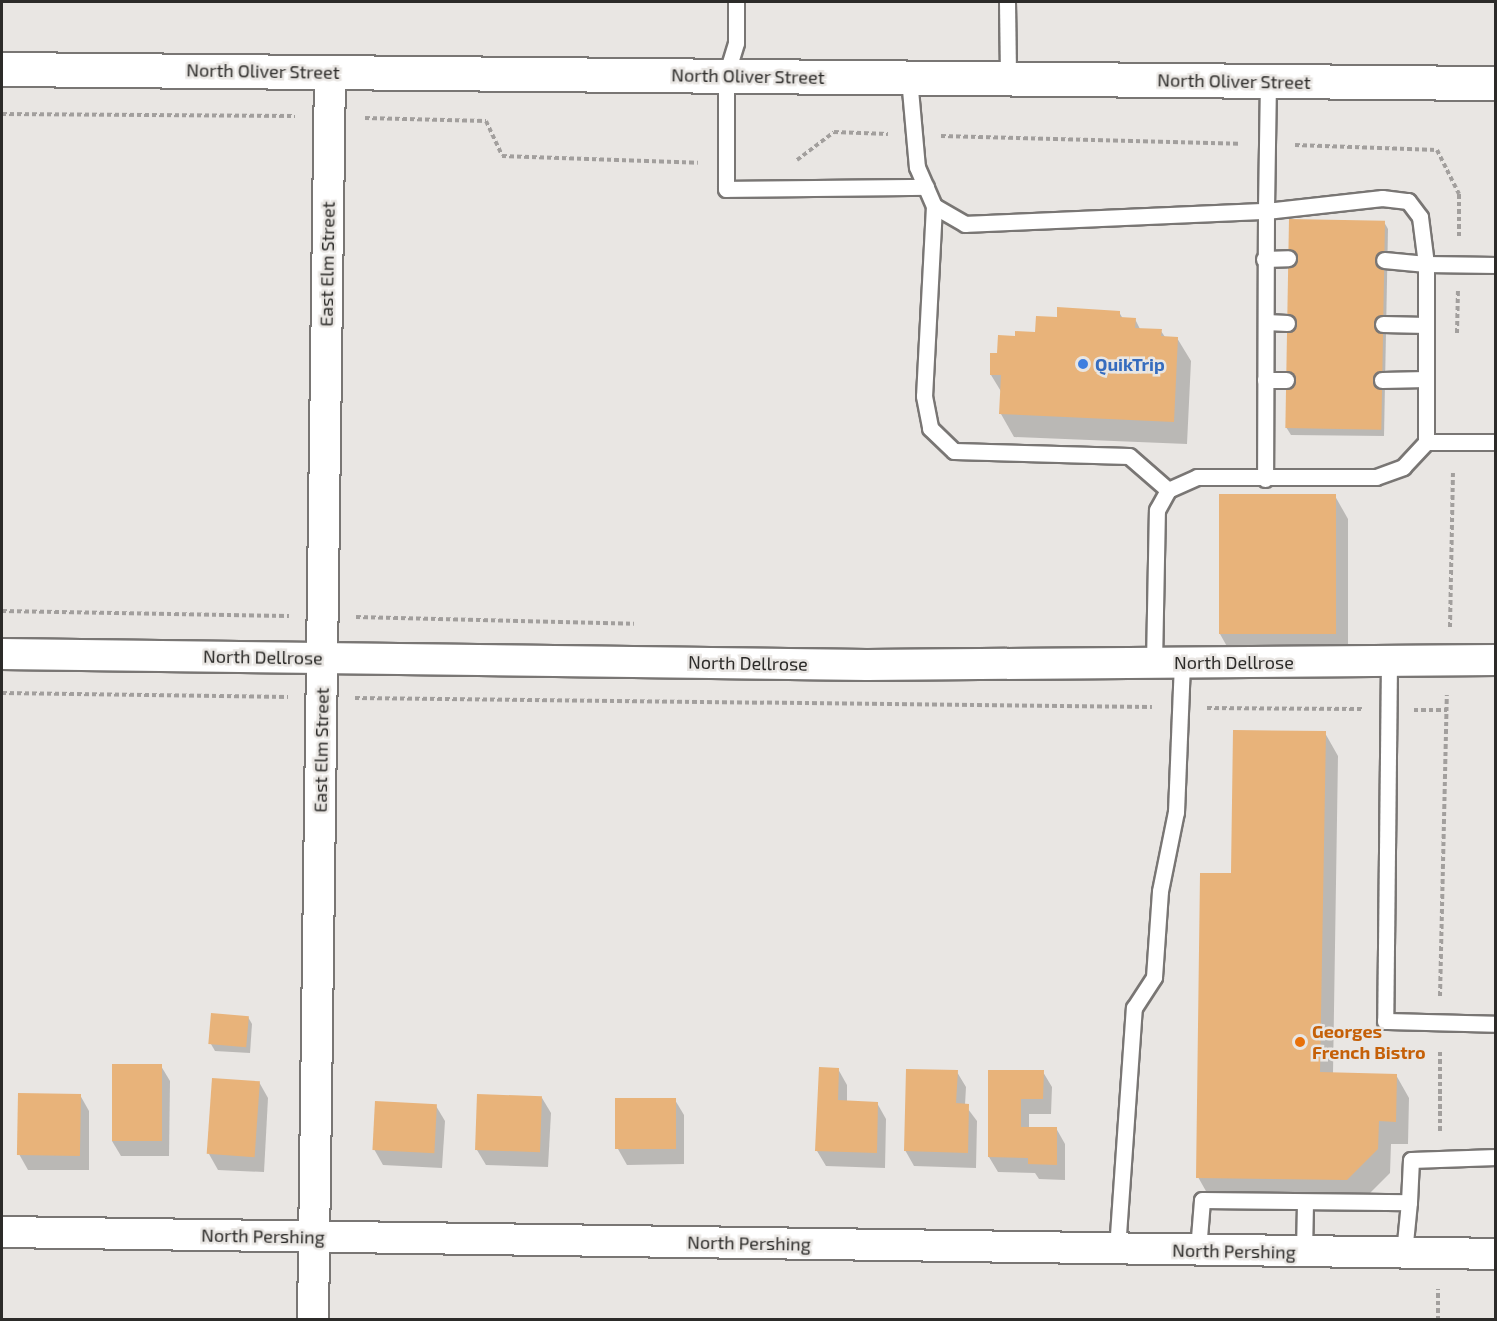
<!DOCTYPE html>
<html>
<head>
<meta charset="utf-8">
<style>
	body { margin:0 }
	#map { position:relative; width:1497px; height:1321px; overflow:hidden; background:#e9e6e3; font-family:"Exo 2",sans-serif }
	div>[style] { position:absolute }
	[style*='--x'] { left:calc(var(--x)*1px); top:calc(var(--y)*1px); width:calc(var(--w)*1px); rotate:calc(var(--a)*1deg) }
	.shadow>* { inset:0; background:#0003 }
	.building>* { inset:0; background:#e8b37a; transform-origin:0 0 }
	.path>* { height:4px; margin-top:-2px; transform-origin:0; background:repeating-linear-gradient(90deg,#a29f9d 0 4.5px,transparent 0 7.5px) }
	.roads { filter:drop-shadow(2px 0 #797674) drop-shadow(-2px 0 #797674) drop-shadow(0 2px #797674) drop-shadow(0 -2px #797674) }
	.service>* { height:15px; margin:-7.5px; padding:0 7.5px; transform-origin:7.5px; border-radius:7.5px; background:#fff }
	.minor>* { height:30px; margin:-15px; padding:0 15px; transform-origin:15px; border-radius:15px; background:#fff }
	.secondary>* { height:33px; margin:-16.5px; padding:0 16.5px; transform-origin:16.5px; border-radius:16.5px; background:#fff }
	.dots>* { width:16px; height:16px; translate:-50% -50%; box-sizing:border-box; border:3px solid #e9e6e3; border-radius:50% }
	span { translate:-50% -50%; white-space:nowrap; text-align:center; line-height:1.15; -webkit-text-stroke:5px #e9e6e3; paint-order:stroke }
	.street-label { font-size:18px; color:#2c2b29 }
	.shop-label { font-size:18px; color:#366cbe; font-weight:700 }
	.left { translate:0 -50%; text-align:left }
	.food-label { font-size:18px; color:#c56008; font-weight:700 }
	.frame { position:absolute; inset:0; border:3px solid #2c2b29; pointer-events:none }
</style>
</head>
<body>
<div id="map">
	<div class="shadow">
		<div style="clip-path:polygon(1384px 222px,1388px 229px,1384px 436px,1291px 435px,1286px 427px)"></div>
		<div style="clip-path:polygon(1119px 312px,1123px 319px,1135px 319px,1140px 329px,1161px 331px,1165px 337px,1177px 338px,1191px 361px,1187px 444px,1014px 437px,1001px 414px,1002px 393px,991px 375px,999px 355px,1016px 338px,1037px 333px,1058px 319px)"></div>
		<div style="clip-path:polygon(1335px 496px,1348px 519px,1348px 657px,1233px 657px,1220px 634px)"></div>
		<div style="clip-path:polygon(1325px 733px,1338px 756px,1333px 1074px,1396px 1075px,1409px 1098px,1408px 1144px,1391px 1144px,1390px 1173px,1360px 1203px,1211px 1200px,1198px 1177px)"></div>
		<div style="clip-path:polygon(248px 1017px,252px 1024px,250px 1053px,215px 1051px,211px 1044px)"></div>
		<div style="clip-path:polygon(161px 1066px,170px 1081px,169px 1156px,121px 1156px,112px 1141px)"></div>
		<div style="clip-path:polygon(838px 1069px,847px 1085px,847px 1102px,877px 1103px,886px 1119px,885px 1168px,826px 1166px,817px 1151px)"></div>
		<div style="clip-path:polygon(957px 1072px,966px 1087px,965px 1105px,977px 1121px,976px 1168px,914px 1166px,905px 1150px)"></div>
		<div style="clip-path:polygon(989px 1072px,1043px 1072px,1052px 1087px,1051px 1114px,1029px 1114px,1029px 1128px,1056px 1128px,1065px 1144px,1065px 1180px,1039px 1179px,1035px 1173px,998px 1172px,989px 1157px)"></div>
		<div style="clip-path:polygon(259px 1082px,268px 1098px,264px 1172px,218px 1170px,209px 1154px)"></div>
		<div style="clip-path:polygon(2px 1094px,3px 1097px,2px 1145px)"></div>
		<div style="clip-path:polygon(80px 1095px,89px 1111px,89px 1170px,28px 1170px,19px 1154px)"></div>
		<div style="clip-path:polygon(542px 1098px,551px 1113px,548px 1167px,486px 1165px,477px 1150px)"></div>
		<div style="clip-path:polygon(675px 1100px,684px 1115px,684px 1164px,627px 1165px,618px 1149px)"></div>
		<div style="clip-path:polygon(436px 1106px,445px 1121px,442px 1168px,383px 1165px,374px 1149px)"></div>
	</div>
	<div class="building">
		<div style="left:1289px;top:219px;width:96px;height:209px;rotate:1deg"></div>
		<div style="clip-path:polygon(1057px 307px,1120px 311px,1120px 317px,1136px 318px,1135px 328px,1162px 329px,1161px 336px,1178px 337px,1174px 422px,999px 414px,1001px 375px,990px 375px,990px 353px,997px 353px,998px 335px,1015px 336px,1015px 331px,1035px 332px,1036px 316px,1057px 317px)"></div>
		<div style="left:1219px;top:494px;width:117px;height:140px"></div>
		<div style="clip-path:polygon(1233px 730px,1326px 731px,1320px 1072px,1397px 1074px,1396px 1122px,1379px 1121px,1378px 1149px,1347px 1180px,1196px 1178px,1200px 873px,1231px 873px)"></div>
		<div style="left:211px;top:1013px;width:38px;height:31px;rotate:5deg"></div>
		<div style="left:112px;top:1064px;width:50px;height:77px"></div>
		<div style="clip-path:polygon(819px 1067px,839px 1068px,838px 1100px,878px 1102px,877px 1153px,815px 1151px)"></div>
		<div style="clip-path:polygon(906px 1069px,958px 1070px,956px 1103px,969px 1104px,968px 1153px,904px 1151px)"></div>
		<div style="clip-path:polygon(988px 1070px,1044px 1070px,1043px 1099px,1021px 1099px,1021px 1127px,1057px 1127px,1057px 1165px,1028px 1164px,1028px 1158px,988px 1157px)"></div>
		<div style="left:212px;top:1078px;width:48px;height:76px;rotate:4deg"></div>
		<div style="left:18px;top:1093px;width:63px;height:62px;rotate:1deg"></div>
		<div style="left:477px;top:1094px;width:65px;height:56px;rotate:2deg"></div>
		<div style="left:676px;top:1098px;width:51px;height:61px;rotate:90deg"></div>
		<div style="left:375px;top:1101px;width:62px;height:49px;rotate:3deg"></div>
	</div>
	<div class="path">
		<div style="--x:2;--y:114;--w:293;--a:0.4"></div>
		<div style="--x:365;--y:118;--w:121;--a:1.4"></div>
		<div style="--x:486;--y:121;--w:38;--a:65"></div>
		<div style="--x:502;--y:156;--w:196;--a:2"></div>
		<div style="--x:941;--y:136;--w:298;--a:1.5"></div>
		<div style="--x:1295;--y:145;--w:142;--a:2"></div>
		<div style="--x:1437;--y:150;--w:49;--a:63.4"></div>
		<div style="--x:1459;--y:194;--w:43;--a:90"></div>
		<div style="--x:797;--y:160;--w:46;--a:-37.1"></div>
		<div style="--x:834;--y:132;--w:54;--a:2.1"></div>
		<div style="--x:1457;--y:333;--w:43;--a:-88.7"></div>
		<div style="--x:2;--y:611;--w:287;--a:1"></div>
		<div style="--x:356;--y:617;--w:278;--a:1.4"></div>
		<div style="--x:1450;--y:627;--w:157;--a:-88.9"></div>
		<div style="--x:2;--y:693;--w:286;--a:0.8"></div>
		<div style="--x:355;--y:698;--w:797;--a:0.65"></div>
		<div style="--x:1207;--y:708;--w:155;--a:0.4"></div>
		<div style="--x:1414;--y:710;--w:33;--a:0"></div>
		<div style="--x:1440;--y:996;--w:301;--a:-88.7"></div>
		<div style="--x:1440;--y:1131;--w:82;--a:-90"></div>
		<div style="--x:1438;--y:1320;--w:31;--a:-90"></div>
	</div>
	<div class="roads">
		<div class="service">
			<div style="--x:736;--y:2;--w:41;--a:90"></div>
			<div style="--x:736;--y:43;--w:34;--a:107"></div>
			<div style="--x:726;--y:76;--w:113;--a:90"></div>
			<div style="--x:726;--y:189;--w:200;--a:-0.6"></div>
			<div style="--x:1007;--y:2;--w:76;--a:89.2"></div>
			<div style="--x:909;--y:78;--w:89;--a:84.9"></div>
			<div style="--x:917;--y:167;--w:43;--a:66.4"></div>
			<div style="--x:934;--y:206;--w:36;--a:30"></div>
			<div style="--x:965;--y:224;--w:301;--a:-2.5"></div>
			<div style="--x:1266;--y:211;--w:268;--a:90.2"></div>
			<div style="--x:1268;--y:81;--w:130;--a:90.9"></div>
			<div style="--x:1266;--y:211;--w:117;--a:-6.4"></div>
			<div style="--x:1382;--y:198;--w:26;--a:7"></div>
			<div style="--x:1408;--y:201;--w:20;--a:53"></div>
			<div style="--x:1420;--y:217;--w:47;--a:82.7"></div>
			<div style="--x:1426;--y:264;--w:42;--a:-174.6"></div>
			<div style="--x:934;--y:206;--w:190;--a:93"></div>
			<div style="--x:924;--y:396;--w:33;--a:79"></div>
			<div style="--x:930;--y:428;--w:33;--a:44"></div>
			<div style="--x:954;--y:451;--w:175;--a:1.6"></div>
			<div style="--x:1129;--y:456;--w:52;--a:41.1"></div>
			<div style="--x:1264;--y:259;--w:24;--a:-2"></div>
			<div style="--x:1496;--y:265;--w:70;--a:-179.2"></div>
			<div style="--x:1426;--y:264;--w:178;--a:90"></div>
			<div style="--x:1426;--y:442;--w:70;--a:0"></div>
			<div style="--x:1266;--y:322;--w:21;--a:3"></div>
			<div style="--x:1383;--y:324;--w:43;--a:1.3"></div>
			<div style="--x:1265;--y:380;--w:21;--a:0"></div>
			<div style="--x:1382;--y:380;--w:44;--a:-1.3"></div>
			<div style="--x:1389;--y:661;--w:360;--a:90.6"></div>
			<div style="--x:1385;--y:1021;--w:111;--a:1.5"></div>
			<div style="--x:1154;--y:663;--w:153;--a:-88.9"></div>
			<div style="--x:1157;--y:510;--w:23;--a:-61"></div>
			<div style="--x:1168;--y:490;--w:32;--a:-24"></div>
			<div style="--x:1197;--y:477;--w:179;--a:0"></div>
			<div style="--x:1376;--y:477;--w:29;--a:-20"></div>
			<div style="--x:1403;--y:467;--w:34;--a:-47"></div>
			<div style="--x:1409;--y:1202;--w:42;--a:-87.3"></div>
			<div style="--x:1411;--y:1160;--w:85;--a:-2"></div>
			<div style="--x:1117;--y:1249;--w:242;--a:-86"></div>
			<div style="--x:1134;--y:1008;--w:37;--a:-57"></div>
			<div style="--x:1154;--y:977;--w:86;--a:-86"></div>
			<div style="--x:1160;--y:891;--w:81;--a:-78.6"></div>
			<div style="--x:1176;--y:812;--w:149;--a:-87.7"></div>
			<div style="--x:1198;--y:1250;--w:50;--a:-85.4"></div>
			<div style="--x:1202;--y:1200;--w:207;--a:0.6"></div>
			<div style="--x:1409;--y:1202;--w:51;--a:95.6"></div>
			<div style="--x:1304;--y:1251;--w:49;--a:-88.8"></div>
		</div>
		<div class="minor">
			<div style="--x:2;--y:654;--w:865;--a:0.73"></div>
			<div style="--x:867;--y:665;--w:629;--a:-0.46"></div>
			<div style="--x:2;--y:1232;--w:1494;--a:0.84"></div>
			<div style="--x:313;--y:1320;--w:1248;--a:-89.22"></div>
		</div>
		<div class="secondary">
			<div style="--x:2;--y:69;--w:1494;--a:0.54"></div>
		</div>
	</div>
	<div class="dots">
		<div style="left:1083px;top:364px;background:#3f7fe0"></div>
		<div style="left:1300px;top:1042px;background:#e8710a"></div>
	</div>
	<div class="street-label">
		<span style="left:263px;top:71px;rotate:1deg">North Oliver Street</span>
		<span style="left:748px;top:76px;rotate:1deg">North Oliver Street</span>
		<span style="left:1234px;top:81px;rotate:1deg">North Oliver Street</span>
		<span style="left:327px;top:264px;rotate:-89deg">East Elm Street</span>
		<span style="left:263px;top:657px;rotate:1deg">North Dellrose</span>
		<span style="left:1234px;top:662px">North Dellrose</span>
		<span style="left:748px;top:663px;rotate:1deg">North Dellrose</span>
		<span style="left:321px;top:750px;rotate:-89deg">East Elm Street</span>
		<span style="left:263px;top:1236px;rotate:1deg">North Pershing</span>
		<span style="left:749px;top:1243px;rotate:1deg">North Pershing</span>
		<span style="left:1234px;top:1251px;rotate:1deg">North Pershing</span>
	</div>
	<div class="shop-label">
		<span class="left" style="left:1095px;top:364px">QuikTrip</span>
	</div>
	<div class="food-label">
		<span class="left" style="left:1312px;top:1042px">Georges<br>French Bistro</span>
	</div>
	<div class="frame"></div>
</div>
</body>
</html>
